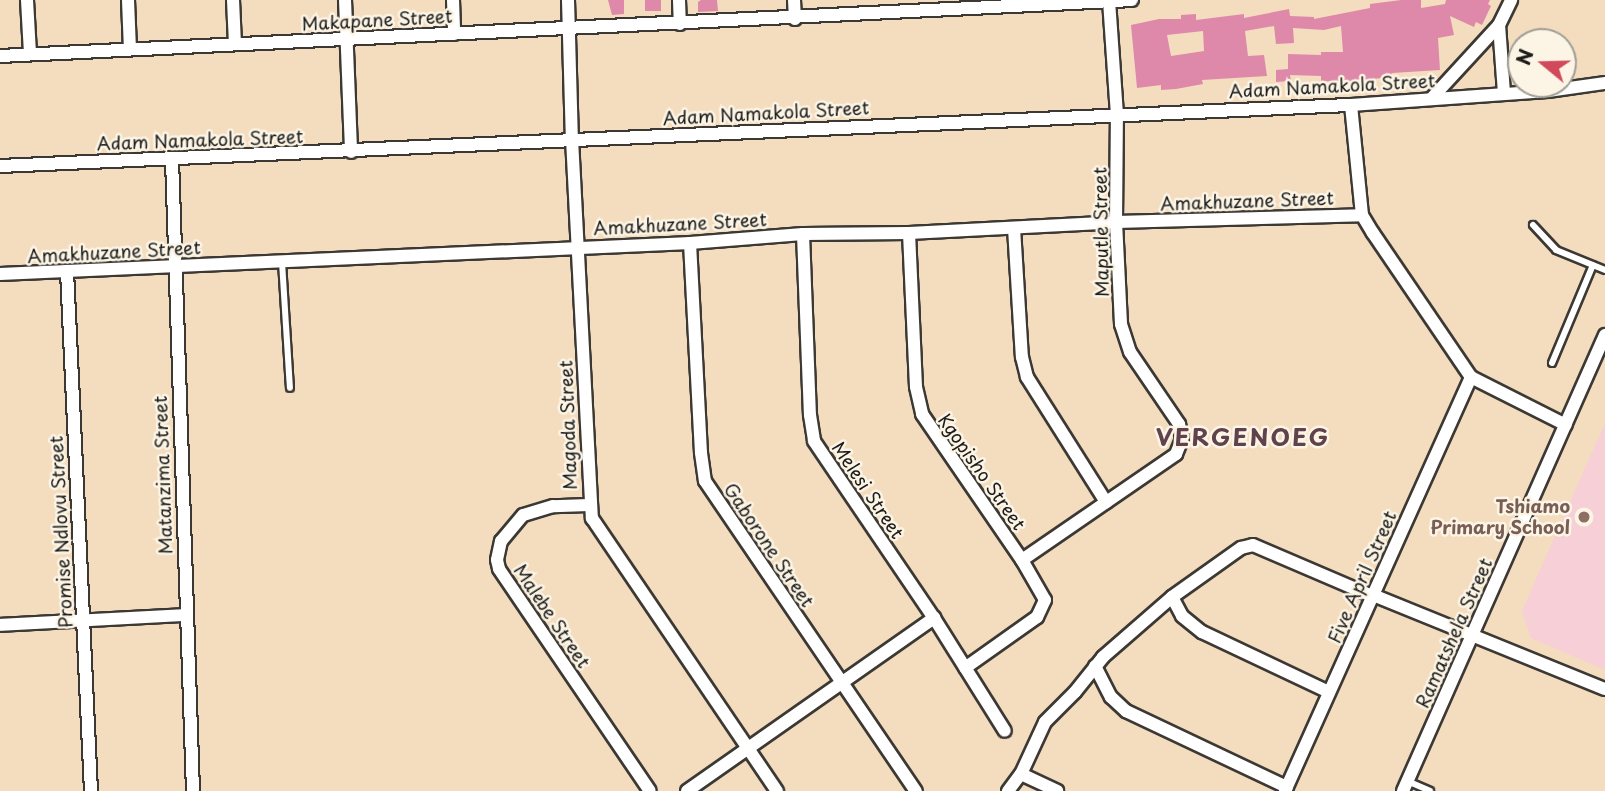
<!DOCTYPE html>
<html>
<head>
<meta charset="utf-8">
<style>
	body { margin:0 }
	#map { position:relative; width:1605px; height:791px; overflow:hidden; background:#f4dcbf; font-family:"Playpen Sans",sans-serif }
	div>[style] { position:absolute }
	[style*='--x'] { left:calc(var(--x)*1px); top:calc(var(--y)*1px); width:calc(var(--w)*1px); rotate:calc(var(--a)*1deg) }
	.built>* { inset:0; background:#f6cfd7 }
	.building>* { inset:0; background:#de89a9; transform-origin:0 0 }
	.roads { filter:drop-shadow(2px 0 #3c3934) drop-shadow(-2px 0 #3c3934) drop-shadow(0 2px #3c3934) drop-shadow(0 -2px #3c3934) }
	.service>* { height:6px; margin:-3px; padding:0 3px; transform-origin:3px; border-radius:3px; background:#fff }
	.minor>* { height:12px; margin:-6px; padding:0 6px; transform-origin:6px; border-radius:6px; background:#fff }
	.dots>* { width:19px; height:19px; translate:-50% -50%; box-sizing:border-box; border:4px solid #fcf5e5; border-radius:50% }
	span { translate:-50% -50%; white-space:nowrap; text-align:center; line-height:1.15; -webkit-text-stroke:5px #fcf5e5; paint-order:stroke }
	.street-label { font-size:18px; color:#1c1c1c }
	.education-label { font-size:18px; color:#785e54; font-weight:700 }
	.right { translate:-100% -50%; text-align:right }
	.district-label { font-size:24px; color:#60424d; font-weight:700; letter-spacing:2px }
	.north { position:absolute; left:1507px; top:28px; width:70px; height:70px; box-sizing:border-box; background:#fcf5e5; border:2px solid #a29e95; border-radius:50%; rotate:289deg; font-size:19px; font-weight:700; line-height:28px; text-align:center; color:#1c1c1c }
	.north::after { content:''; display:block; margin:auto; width:24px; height:32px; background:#d1495b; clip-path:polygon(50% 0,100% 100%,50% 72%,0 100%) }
</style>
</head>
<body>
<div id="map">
	<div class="built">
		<div style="clip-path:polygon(1605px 423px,1605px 670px,1531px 638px,1522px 611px)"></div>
	</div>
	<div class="building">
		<div style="clip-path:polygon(608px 0,624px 0,624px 14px,612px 15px)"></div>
		<div style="left:645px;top:0;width:16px;height:11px"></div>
		<div style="clip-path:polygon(701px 0,717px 0,718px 11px,698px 12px,698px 2px)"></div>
		<div style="clip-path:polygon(evenodd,1401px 0,1421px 0,1421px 8px,1445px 4px,1446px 0,1490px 0,1488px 4px,1491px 6px,1482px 25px,1476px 22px,1474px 27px,1450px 16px,1454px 35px,1438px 38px,1440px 70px,1392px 73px,1392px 77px,1342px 82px,1321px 81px,1321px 76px,1290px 75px,1291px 81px,1276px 82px,1276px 70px,1288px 69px,1288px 54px,1321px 55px,1321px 52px,1343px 52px,1341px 26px,1324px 30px,1293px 28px,1294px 43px,1276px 44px,1274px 26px,1245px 31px,1248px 56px,1264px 55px,1267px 76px,1202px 80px,1203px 84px,1176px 89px,1161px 90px,1161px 85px,1137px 88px,1131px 25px,1159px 19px,1181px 19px,1181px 15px,1196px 14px,1196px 20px,1244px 14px,1244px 18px,1289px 9px,1290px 16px,1314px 17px,1314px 19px,1370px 8px,1370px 4px,1401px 0,1203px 31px,1204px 51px,1171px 56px,1167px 35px,1203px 31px)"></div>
	</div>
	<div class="roads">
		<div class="service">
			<div style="--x:1533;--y:225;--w:34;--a:47"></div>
			<div style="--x:1556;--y:250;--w:53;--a:22.2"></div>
			<div style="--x:282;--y:262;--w:126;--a:86.4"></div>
			<div style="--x:1552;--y:363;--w:106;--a:-67.3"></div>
			<div style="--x:1407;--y:781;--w:25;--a:23"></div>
		</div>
		<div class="minor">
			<div style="--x:27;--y:0;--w:54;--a:86.8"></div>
			<div style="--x:128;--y:0;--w:49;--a:87.7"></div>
			<div style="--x:233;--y:0;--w:44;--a:87.4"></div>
			<div style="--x:345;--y:0;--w:152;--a:87.7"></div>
			<div style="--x:453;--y:0;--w:34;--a:88"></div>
			<div style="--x:568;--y:0;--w:139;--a:88.4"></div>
			<div style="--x:572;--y:139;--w:380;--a:87"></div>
			<div style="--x:592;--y:518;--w:330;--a:55.9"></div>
			<div style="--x:679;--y:0;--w:24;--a:88"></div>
			<div style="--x:794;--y:0;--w:19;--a:87"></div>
			<div style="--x:0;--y:56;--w:1133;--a:-2.83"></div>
			<div style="--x:1504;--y:93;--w:68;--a:-94.2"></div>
			<div style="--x:1499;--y:25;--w:28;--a:-64"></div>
			<div style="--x:1431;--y:99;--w:100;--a:-47.4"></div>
			<div style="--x:1351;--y:105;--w:111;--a:84.3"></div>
			<div style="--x:1362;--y:215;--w:21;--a:59"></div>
			<div style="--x:1373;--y:233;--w:174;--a:55.8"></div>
			<div style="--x:1471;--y:377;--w:106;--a:26.8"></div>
			<div style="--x:172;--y:159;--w:632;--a:88.1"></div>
			<div style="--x:0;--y:166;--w:1352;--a:-2.59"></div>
			<div style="--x:1351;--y:105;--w:197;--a:-4.1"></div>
			<div style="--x:1548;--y:91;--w:58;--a:-8"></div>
			<div style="--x:1014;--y:228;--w:129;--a:86.5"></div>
			<div style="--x:1022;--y:357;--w:21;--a:76"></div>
			<div style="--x:1027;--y:377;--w:148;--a:57.7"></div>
			<div style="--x:909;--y:233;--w:154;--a:87.4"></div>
			<div style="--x:916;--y:387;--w:28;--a:77"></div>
			<div style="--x:922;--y:414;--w:177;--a:55.6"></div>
			<div style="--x:1022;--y:560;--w:46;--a:60.1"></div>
			<div style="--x:1045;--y:600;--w:19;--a:115"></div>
			<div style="--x:1037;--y:617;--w:88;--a:144.7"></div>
			<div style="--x:803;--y:234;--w:181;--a:87.8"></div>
			<div style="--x:810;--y:415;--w:26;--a:81"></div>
			<div style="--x:814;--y:441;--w:214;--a:55.9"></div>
			<div style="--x:934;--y:618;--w:133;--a:57.9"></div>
			<div style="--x:690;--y:243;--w:210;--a:87"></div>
			<div style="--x:701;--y:453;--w:28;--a:82"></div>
			<div style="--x:705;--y:481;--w:375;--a:55.8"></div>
			<div style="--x:67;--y:271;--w:521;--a:87.36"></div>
			<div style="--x:0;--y:274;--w:691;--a:-2.57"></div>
			<div style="--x:690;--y:243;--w:113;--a:-4.6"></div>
			<div style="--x:803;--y:234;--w:106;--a:-0.5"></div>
			<div style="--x:909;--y:233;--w:207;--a:-3"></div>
			<div style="--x:1116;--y:222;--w:246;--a:-1.6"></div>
			<div style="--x:589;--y:505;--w:36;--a:178"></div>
			<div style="--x:553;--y:506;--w:31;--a:163"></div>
			<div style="--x:523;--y:515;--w:34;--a:130"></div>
			<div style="--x:501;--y:541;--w:19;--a:102"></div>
			<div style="--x:497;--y:560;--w:9;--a:77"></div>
			<div style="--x:499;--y:569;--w:268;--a:55.8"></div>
			<div style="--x:1022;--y:560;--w:187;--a:-34.5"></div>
			<div style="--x:1176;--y:454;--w:16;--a:-68"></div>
			<div style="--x:1182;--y:439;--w:15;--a:-101"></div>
			<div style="--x:1179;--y:424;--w:87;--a:-124.2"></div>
			<div style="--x:1130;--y:352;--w:29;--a:-108"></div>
			<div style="--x:1121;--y:324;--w:102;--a:-92.8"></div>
			<div style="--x:1116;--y:222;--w:107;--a:-89.5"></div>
			<div style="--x:1117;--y:115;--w:115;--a:-94"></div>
			<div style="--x:1373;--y:595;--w:250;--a:22.1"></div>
			<div style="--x:1172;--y:597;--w:21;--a:62"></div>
			<div style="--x:1182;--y:616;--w:26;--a:39"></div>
			<div style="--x:1202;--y:632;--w:140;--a:25.3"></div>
			<div style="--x:0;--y:625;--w:186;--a:-3.1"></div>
			<div style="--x:1095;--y:666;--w:35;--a:63"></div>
			<div style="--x:1111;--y:697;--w:21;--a:43"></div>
			<div style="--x:1126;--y:711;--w:178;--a:25.3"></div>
			<div style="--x:1021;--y:774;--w:40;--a:25"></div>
			<div style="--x:687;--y:791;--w:302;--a:-35"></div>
			<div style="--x:1008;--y:791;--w:21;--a:-53"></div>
			<div style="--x:1021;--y:774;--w:57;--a:-65.2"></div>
			<div style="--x:1045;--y:722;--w:42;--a:-45"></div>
			<div style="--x:1075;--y:692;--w:45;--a:-51.3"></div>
			<div style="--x:1103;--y:657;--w:91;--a:-41"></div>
			<div style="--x:1172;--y:597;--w:85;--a:-35.4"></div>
			<div style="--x:1241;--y:548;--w:12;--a:-14"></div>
			<div style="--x:1253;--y:545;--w:129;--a:23.2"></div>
			<div style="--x:1285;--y:791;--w:454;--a:-65.8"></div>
			<div style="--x:1403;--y:791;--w:499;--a:-66.1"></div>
		</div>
	</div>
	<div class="dots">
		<div style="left:1584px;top:517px;background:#8d6e63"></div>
	</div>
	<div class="street-label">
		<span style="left:377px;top:20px;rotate:-3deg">Makapane Street</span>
		<span style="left:1332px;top:86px;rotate:-3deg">Adam Namakola Street</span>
		<span style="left:766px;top:113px;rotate:-3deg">Adam Namakola Street</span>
		<span style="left:200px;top:140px;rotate:-2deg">Adam Namakola Street</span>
		<span style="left:1247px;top:201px;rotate:-2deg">Amakhuzane Street</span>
		<span style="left:680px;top:224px;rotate:-3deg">Amakhuzane Street</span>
		<span style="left:1101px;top:232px;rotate:-91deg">Maputle Street</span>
		<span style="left:114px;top:252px;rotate:-3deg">Amakhuzane Street</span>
		<span style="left:568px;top:425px;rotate:-92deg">Magoda Street</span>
		<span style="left:982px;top:472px;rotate:55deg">Kgopisho Street</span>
		<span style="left:163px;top:475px;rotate:-92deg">Matanzima Street</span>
		<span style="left:868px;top:490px;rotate:56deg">Melesi Street</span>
		<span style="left:61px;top:532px;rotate:-93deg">Promise Ndlovu Street</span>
		<span style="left:769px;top:545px;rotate:56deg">Gaborone Street</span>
		<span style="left:1362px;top:577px;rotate:-66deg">Five April Street</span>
		<span style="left:552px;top:616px;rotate:56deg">Malebe Street</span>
		<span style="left:1454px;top:633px;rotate:-66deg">Ramatshela Street</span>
	</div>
	<div class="education-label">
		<span class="right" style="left:1570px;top:517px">Tshiamo<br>Primary School</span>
	</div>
	<div class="district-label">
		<span style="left:1243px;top:437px">VERGENOEG</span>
	</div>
	<div class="north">N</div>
</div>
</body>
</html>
